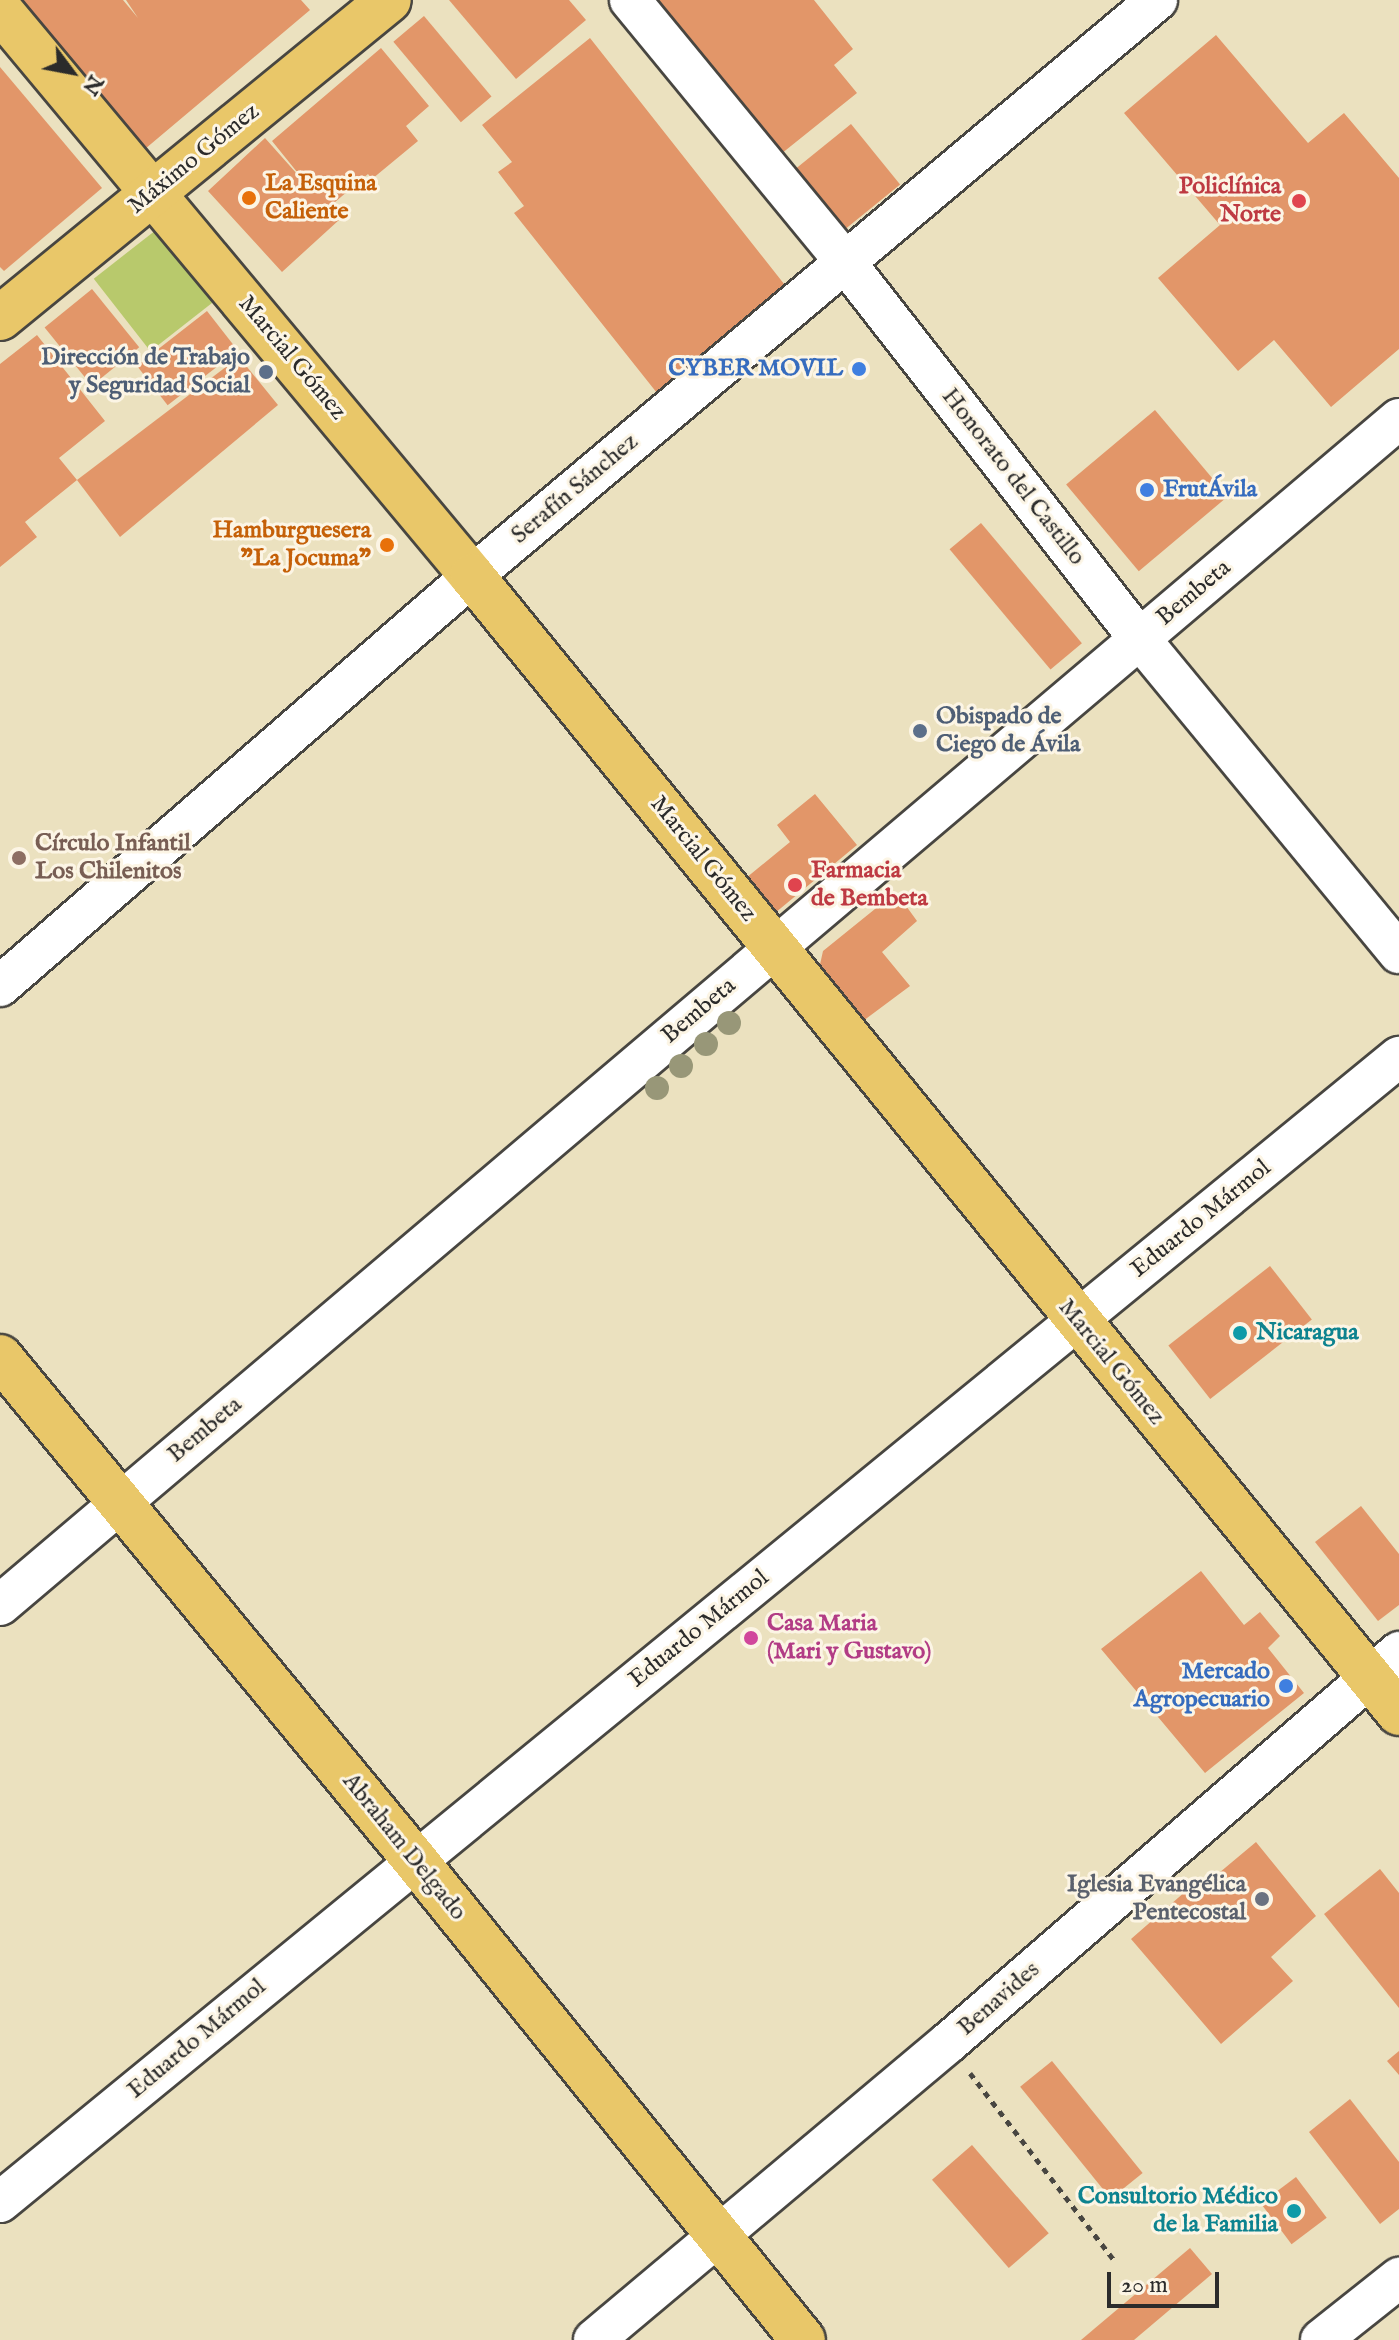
<!DOCTYPE html>
<html>
<head>
<meta charset="utf-8">
<style>
	body { margin:0 }
	#map { position:relative; width:1399px; height:2340px; overflow:hidden; background:#ebe1bf; font-family:"IM FELL English",serif }
	div>[style] { position:absolute }
	[style*='--x'] { left:calc(var(--x)*1px); top:calc(var(--y)*1px); width:calc(var(--w)*1px); rotate:calc(var(--a)*1deg) }
	.green>* { inset:0; background:#b8c96c; transform-origin:0 0 }
	.building>* { inset:0; background:#e29669; transform-origin:0 0 }
	.path>* { height:5px; margin-top:-2.5px; transform-origin:0; background:repeating-linear-gradient(90deg,#484641 0 6px,transparent 0 12px) }
	.roads { filter:drop-shadow(2px 0 #484641) drop-shadow(-2px 0 #484641) drop-shadow(0 2px #484641) drop-shadow(0 -2px #484641) }
	.minor>* { height:40px; margin:-20px; padding:0 20px; transform-origin:20px; border-radius:20px; background:#fff }
	.major>* { height:44px; margin:-22px; padding:0 22px; transform-origin:22px; border-radius:22px; background:#e9c769 }
	.trees>* { width:24px; height:24px; margin:-12px; border-radius:50%; background:#989778 }
	.dots>* { width:22px; height:22px; translate:-50% -50%; box-sizing:border-box; border:4px solid #fcf5e5; border-radius:50% }
	span { translate:-50% -50%; white-space:nowrap; text-align:center; line-height:1.15; -webkit-text-stroke:6px #fcf5e5; paint-order:stroke }
	.street-label { font-size:24px; color:#2b2b2b }
	.food-label { font-size:24px; color:#c56008; font-weight:700 }
	.left { translate:0 -50%; text-align:left }
	.right { translate:-100% -50%; text-align:right }
	.health-label { font-size:24px; color:#be3a42; font-weight:700 }
	.service-label { font-size:24px; color:#4e5e75; font-weight:700 }
	.shop-label { font-size:24px; color:#366cbe; font-weight:700 }
	.education-label { font-size:24px; color:#785e54; font-weight:700 }
	.culture-label { font-size:24px; color:#0d838f; font-weight:700 }
	.hotel-label { font-size:24px; color:#b23c85; font-weight:700 }
	.worship-label { font-size:24px; color:#5b616d; font-weight:700 }
	.north { position:absolute; left:32px; top:32px; width:80px; height:80px; -webkit-text-stroke:6px #fcf5e5; paint-order:stroke; rotate:122deg; font-size:22px; font-weight:700; line-height:32px; text-align:center; color:#2b2b2b }
	.north::after { content:''; display:block; margin:auto; width:28px; height:36px; background:#2b2b2b; clip-path:polygon(50% 0,100% 100%,50% 72%,0 100%) }
	.scale { position:absolute; left:1107px; top:2272px; width:112px; height:36px; box-sizing:border-box; border:4px solid #2b2b2b; border-top:0; padding-left:10px; font-size:24px; line-height:28px; white-space:nowrap; color:#2b2b2b; -webkit-text-stroke:6px #fcf5e5; paint-order:stroke }
</style>
</head>
<body>
<div id="map">
	<div class="green">
		<div style="left:156px;top:230px;width:92px;height:79px;rotate:52deg"></div>
	</div>
	<div class="building">
		<div style="clip-path:polygon(24px 0,123px 0,138px 18px,126px 0,301px 0,310px 10px,145px 149px,21px 2px)"></div>
		<div style="clip-path:polygon(449px 0,569px 0,586px 20px,516px 79px)"></div>
		<div style="clip-path:polygon(657px 0,814px 0,853px 49px,834px 65px,857px 93px,781px 154px)"></div>
		<div style="left:424px;top:16px;width:105px;height:40px;rotate:50deg"></div>
		<div style="clip-path:polygon(1216px 35px,1308px 143px,1344px 113px,1399px 178px,1399px 349px,1331px 407px,1274px 340px,1238px 371px,1158px 278px,1220px 225px,1124px 113px)"></div>
		<div style="clip-path:polygon(590px 38px,788px 289px,657px 393px,514px 213px,524px 206px,498px 172px,512px 162px,482px 125px)"></div>
		<div style="clip-path:polygon(381px 48px,429px 106px,406px 126px,418px 141px,372px 179px,368px 174px,328px 208px,339px 220px,282px 272px,208px 191px,265px 138px,314px 193px,272px 141px)"></div>
		<div style="clip-path:polygon(0 67px,102px 188px,4px 271px,0 267px)"></div>
		<div style="left:851px;top:124px;width:78px;height:72px;rotate:51deg"></div>
		<div style="left:92px;top:289px;width:75px;height:61px;rotate:51deg"></div>
		<div style="left:207px;top:311px;width:50px;height:89px;rotate:52deg"></div>
		<div style="clip-path:polygon(37px 335px,105px 421px,59px 458px,77px 480px,25px 522px,37px 537px,0 567px,0 364px)"></div>
		<div style="clip-path:polygon(239px 357px,278px 405px,120px 537px,77px 480px)"></div>
		<div style="left:1155px;top:410px;width:113px;height:116px;rotate:50deg"></div>
		<div style="left:981px;top:523px;width:157px;height:41px;rotate:50deg"></div>
		<div style="clip-path:polygon(815px 794px,857px 845px,775px 913px,746px 878px,790px 842px,777px 825px)"></div>
		<div style="clip-path:polygon(896px 892px,917px 921px,882px 952px,910px 986px,863px 1021px,819px 969px,823px 951px)"></div>
		<div style="left:1270px;top:1266px;width:68px;height:129px;rotate:52deg"></div>
		<div style="clip-path:polygon(1361px 1506px,1399px 1554px,1399px 1605px,1378px 1621px,1315px 1542px)"></div>
		<div style="clip-path:polygon(1201px 1571px,1244px 1625px,1260px 1612px,1280px 1636px,1268px 1648px,1304px 1693px,1205px 1773px,1101px 1649px)"></div>
		<div style="clip-path:polygon(1256px 1842px,1316px 1916px,1271px 1957px,1293px 1981px,1221px 2044px,1131px 1939px,1202px 1877px,1207px 1883px)"></div>
		<div style="clip-path:polygon(1380px 1869px,1399px 1893px,1399px 2008px,1324px 1914px)"></div>
		<div style="clip-path:polygon(1399px 2051px,1399px 2075px,1387px 2061px)"></div>
		<div style="left:1052px;top:2061px;width:144px;height:41px;rotate:51deg"></div>
		<div style="clip-path:polygon(1350px 2099px,1399px 2162px,1399px 2209px,1380px 2224px,1309px 2132px)"></div>
		<div style="left:972px;top:2145px;width:117px;height:53px;rotate:49deg"></div>
		<div style="left:1296px;top:2177px;width:51px;height:44px;rotate:53deg"></div>
		<div style="clip-path:polygon(1190px 2248px,1212px 2274px,1134px 2340px,1081px 2340px)"></div>
	</div>
	<div class="path">
		<div style="--x:970;--y:2073;--w:236;--a:52.4"></div>
	</div>
	<div class="roads">
		<div class="minor">
			<div style="--x:630;--y:0;--w:339;--a:50.6"></div>
			<div style="--x:845;--y:262;--w:479;--a:52"></div>
			<div style="--x:1140;--y:639;--w:407;--a:50.5"></div>
			<div style="--x:0;--y:986;--w:625;--a:-40.98"></div>
			<div style="--x:472;--y:576;--w:895;--a:-40.06"></div>
			<div style="--x:0;--y:1605;--w:1834;--a:-40.29"></div>
			<div style="--x:0;--y:2202;--w:1808;--a:-39.3"></div>
			<div style="--x:594;--y:2340;--w:462;--a:-40"></div>
			<div style="--x:948;--y:2043;--w:597;--a:-40.92"></div>
			<div style="--x:1321;--y:2340;--w:100;--a:-38.5"></div>
		</div>
		<div class="major">
			<div style="--x:0;--y:10;--w:737;--a:50.17"></div>
			<div style="--x:472;--y:576;--w:1467;--a:50.81"></div>
			<div style="--x:0;--y:318;--w:502;--a:-39.27"></div>
			<div style="--x:0;--y:1357;--w:652;--a:50.48"></div>
			<div style="--x:415;--y:1860;--w:617;--a:51.05"></div>
		</div>
	</div>
	<div class="trees">
		<div style="left:729px;top:1023px"></div>
		<div style="left:706px;top:1044px"></div>
		<div style="left:681px;top:1066px"></div>
		<div style="left:657px;top:1088px"></div>
	</div>
	<div class="dots">
		<div style="left:249px;top:198px;background:#e8710a"></div>
		<div style="left:1299px;top:201px;background:#e0444e"></div>
		<div style="left:859px;top:369px;background:#3f7fe0"></div>
		<div style="left:266px;top:372px;background:#5c6f8a"></div>
		<div style="left:1147px;top:490px;background:#3f7fe0"></div>
		<div style="left:387px;top:545px;background:#e8710a"></div>
		<div style="left:920px;top:731px;background:#5c6f8a"></div>
		<div style="left:19px;top:858px;background:#8d6e63"></div>
		<div style="left:795px;top:885px;background:#e0444e"></div>
		<div style="left:1240px;top:1333px;background:#0f9aa8"></div>
		<div style="left:751px;top:1638px;background:#d1479c"></div>
		<div style="left:1286px;top:1686px;background:#3f7fe0"></div>
		<div style="left:1262px;top:1899px;background:#6b7280"></div>
		<div style="left:1294px;top:2211px;background:#0f9aa8"></div>
	</div>
	<div class="street-label">
		<span style="left:194px;top:159px;rotate:-39deg">Máximo Gómez</span>
		<span style="left:292px;top:358px;rotate:50deg">Marcial Gómez</span>
		<span style="left:1013px;top:477px;rotate:52deg">Honorato del Castillo</span>
		<span style="left:575px;top:489px;rotate:-40deg">Serafín Sánchez</span>
		<span style="left:1194px;top:593px;rotate:-40deg">Bembeta</span>
		<span style="left:703px;top:859px;rotate:51deg">Marcial Gómez</span>
		<span style="left:699px;top:1011px;rotate:-40deg">Bembeta</span>
		<span style="left:1201px;top:1219px;rotate:-39deg">Eduardo Mármol</span>
		<span style="left:1111px;top:1362px;rotate:51deg">Marcial Gómez</span>
		<span style="left:205px;top:1430px;rotate:-40deg">Bembeta</span>
		<span style="left:699px;top:1629px;rotate:-39deg">Eduardo Mármol</span>
		<span style="left:404px;top:1847px;rotate:51deg">Abraham Delgado</span>
		<span style="left:999px;top:1999px;rotate:-41deg">Benavides</span>
		<span style="left:197px;top:2039px;rotate:-40deg">Eduardo Mármol</span>
	</div>
	<div class="food-label">
		<span class="left" style="left:265px;top:198px">La Esquina<br>Caliente</span>
		<span class="right" style="left:371px;top:545px">Hamburguesera<br>"La Jocuma"</span>
	</div>
	<div class="health-label">
		<span class="right" style="left:1281px;top:201px">Policlínica<br>Norte</span>
		<span class="left" style="left:811px;top:885px">Farmacia<br>de Bembeta</span>
	</div>
	<div class="service-label">
		<span class="right" style="left:250px;top:372px">Dirección de Trabajo<br>y Seguridad Social</span>
		<span class="left" style="left:936px;top:731px">Obispado de<br>Ciego de Ávila</span>
	</div>
	<div class="shop-label">
		<span class="right" style="left:843px;top:369px">CYBER MOVIL</span>
		<span class="left" style="left:1163px;top:490px">FrutÁvila</span>
		<span class="right" style="left:1270px;top:1686px">Mercado<br>Agropecuario</span>
	</div>
	<div class="education-label">
		<span class="left" style="left:35px;top:858px">Círculo Infantil<br>Los Chilenitos</span>
	</div>
	<div class="culture-label">
		<span class="left" style="left:1256px;top:1333px">Nicaragua</span>
		<span class="right" style="left:1278px;top:2211px">Consultorio Médico<br>de la Familia</span>
	</div>
	<div class="hotel-label">
		<span class="left" style="left:767px;top:1638px">Casa Maria<br>(Mari y Gustavo)</span>
	</div>
	<div class="worship-label">
		<span class="right" style="left:1246px;top:1899px">Iglesia Evangélica<br>Pentecostal</span>
	</div>
	<div class="north">N</div>
	<div class="scale">20 m</div>
</div>
</body>
</html>
